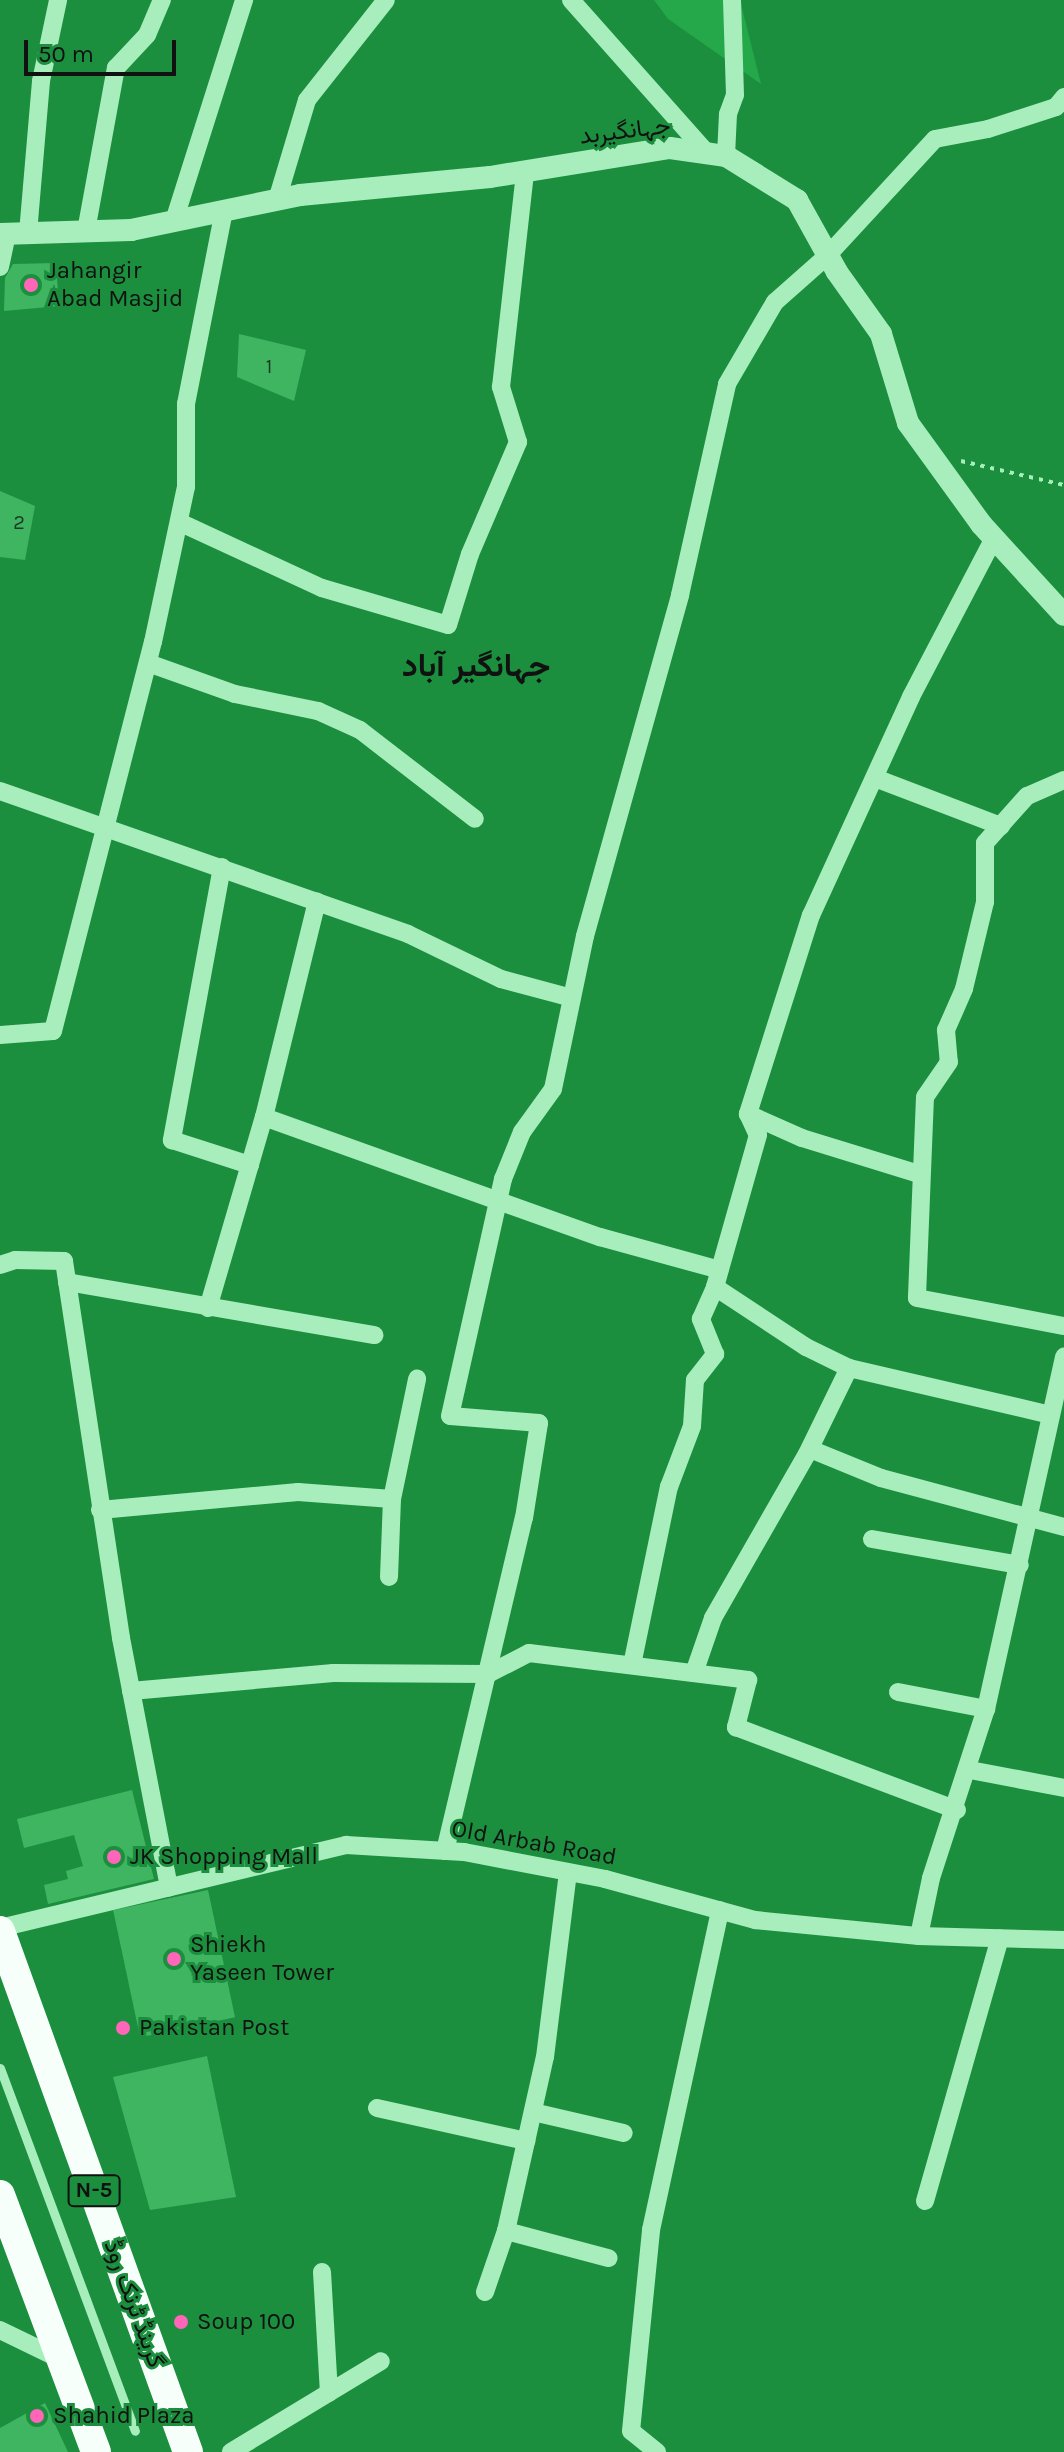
<!DOCTYPE html>
<html>
<head>
<meta charset="utf-8">
<style>
	body { margin:0 }
	#map { position:relative; width:1064px; height:2452px; overflow:hidden; background:#1b8f3e; font-family:Karla,Vazirmatn,sans-serif }
	div>[style] { position:absolute }
	[style*='--x'] { left:calc(var(--x)*1px); top:calc(var(--y)*1px); width:calc(var(--w)*1px); rotate:calc(var(--a)*1deg) }
	.green>* { inset:0; background:#24a84a }
	.building>* { inset:0; background:#3fb562; transform-origin:0 0 }
	.path>* { height:4px; margin-top:-2px; transform-origin:0; background:repeating-linear-gradient(90deg,#a8eebd 0 4px,transparent 0 10px) }
	.service>* { height:9px; margin:-4.5px; padding:0 4.5px; transform-origin:4.5px; border-radius:4.5px; background:#a8eebd }
	.minor>* { height:18px; margin:-9px; padding:0 9px; transform-origin:9px; border-radius:9px; background:#a8eebd }
	.tertiary>* { height:22px; margin:-11px; padding:0 11px; transform-origin:11px; border-radius:11px; background:#a8eebd }
	.trunk>* { height:30px; margin:-15px; padding:0 15px; transform-origin:15px; border-radius:15px; background:#f7fffa }
	.dots>* { width:22px; height:22px; translate:-50% -50%; box-sizing:border-box; border:4px solid #1b8f3e; border-radius:50% }
	span { translate:-50% -50%; white-space:nowrap; text-align:center; line-height:1.15; -webkit-text-stroke:6px #1b8f3e; paint-order:stroke }
	.number-label { font-size:20px; color:#1c3a25 }
	.number-label span { -webkit-text-stroke-width:0 }
	.shield-label span { padding:2px 6px; background:#1b8f3e; border:2px solid; border-radius:6px; -webkit-text-stroke-width:0 }
	.shield-label { font-size:22px; color:#111; font-weight:700 }
	.street-label { font-size:24px; color:#111 }
	.poi-label { font-size:24px; color:#111 }
	.left { translate:0 -50%; text-align:left }
	.district-label { font-size:32px; color:#111; font-weight:700 }
	.scale { position:absolute; left:24px; top:40px; width:152px; height:36px; box-sizing:border-box; border:4px solid #111; border-top:0; padding-left:10px; font-size:24px; line-height:28px; white-space:nowrap; color:#111; -webkit-text-stroke:6px #1b8f3e; paint-order:stroke }
</style>
</head>
<body>
<div id="map">
	<div class="green">
		<div style="clip-path:polygon(654px 0,740px 0,761px 84px,668px 19px)"></div>
	</div>
	<div class="building">
		<div style="clip-path:polygon(56px 263px,59px 306px,4px 311px,5px 278px,13px 264px)"></div>
		<div style="clip-path:polygon(239px 334px,306px 350px,294px 401px,237px 377px)"></div>
		<div style="clip-path:polygon(0 491px,35px 506px,25px 560px,0 557px)"></div>
		<div style="clip-path:polygon(132px 1790px,154px 1879px,48px 1904px,44px 1885px,68px 1879px,66px 1871px,83px 1866px,74px 1835px,24px 1848px,17px 1819px)"></div>
		<div style="left:208px;top:1890px;width:130px;height:97px;rotate:78deg"></div>
		<div style="clip-path:polygon(207px 2056px,236px 2197px,150px 2210px,113px 2077px)"></div>
		<div style="clip-path:polygon(45px 2403px,68px 2452px,0 2452px,0 2428px)"></div>
	</div>
	<div class="path">
		<div style="--x:961;--y:461;--w:106;--a:13.1"></div>
	</div>
	<div class="service">
		<div style="--x:0;--y:2068;--w:387;--a:69.6"></div>
	</div>
	<div class="minor">
		<div style="--x:571;--y:0;--w:202;--a:48.4"></div>
		<div style="--x:726;--y:156;--w:42;--a:-87.3"></div>
		<div style="--x:728;--y:114;--w:20;--a:-70"></div>
		<div style="--x:735;--y:95;--w:95;--a:-91.8"></div>
		<div style="--x:277;--y:200;--w:104;--a:-73.3"></div>
		<div style="--x:307;--y:100;--w:127;--a:-51.7"></div>
		<div style="--x:174;--y:221;--w:232;--a:-72.4"></div>
		<div style="--x:86;--y:231;--w:166;--a:-79.6"></div>
		<div style="--x:116;--y:68;--w:45;--a:-46.8"></div>
		<div style="--x:147;--y:35;--w:38;--a:-67"></div>
		<div style="--x:28;--y:233;--w:153;--a:-85.1"></div>
		<div style="--x:41;--y:81;--w:83;--a:-78.1"></div>
		<div style="--x:0;--y:267;--w:34;--a:-78"></div>
		<div style="--x:179;--y:522;--w:157;--a:24.8"></div>
		<div style="--x:322;--y:588;--w:131;--a:16.4"></div>
		<div style="--x:448;--y:625;--w:74;--a:-72.8"></div>
		<div style="--x:470;--y:554;--w:122;--a:-66.8"></div>
		<div style="--x:518;--y:442;--w:58;--a:-107.2"></div>
		<div style="--x:501;--y:387;--w:216;--a:-83.6"></div>
		<div style="--x:994;--y:538;--w:179;--a:117.6"></div>
		<div style="--x:911;--y:697;--w:240;--a:114.6"></div>
		<div style="--x:811;--y:915;--w:209;--a:107.6"></div>
		<div style="--x:748;--y:1114;--w:23;--a:65"></div>
		<div style="--x:758;--y:1135;--w:158;--a:105.8"></div>
		<div style="--x:715;--y:1287;--w:109;--a:33.4"></div>
		<div style="--x:806;--y:1347;--w:48;--a:26"></div>
		<div style="--x:849;--y:1368;--w:207;--a:13.1"></div>
		<div style="--x:148;--y:663;--w:92;--a:19.6"></div>
		<div style="--x:235;--y:694;--w:85;--a:11.6"></div>
		<div style="--x:318;--y:711;--w:46;--a:24.3"></div>
		<div style="--x:360;--y:730;--w:145;--a:37.7"></div>
		<div style="--x:875;--y:778;--w:135;--a:20.9"></div>
		<div style="--x:1064;--y:780;--w:40;--a:156.6"></div>
		<div style="--x:1027;--y:796;--w:63;--a:131.8"></div>
		<div style="--x:985;--y:843;--w:59;--a:90"></div>
		<div style="--x:985;--y:902;--w:89;--a:103.6"></div>
		<div style="--x:964;--y:989;--w:45;--a:113.7"></div>
		<div style="--x:946;--y:1030;--w:32;--a:85"></div>
		<div style="--x:949;--y:1062;--w:42;--a:124.4"></div>
		<div style="--x:925;--y:1097;--w:201;--a:92.3"></div>
		<div style="--x:917;--y:1298;--w:150;--a:10.8"></div>
		<div style="--x:0;--y:791;--w:432;--a:19.3"></div>
		<div style="--x:408;--y:934;--w:103;--a:25.8"></div>
		<div style="--x:501;--y:979;--w:73;--a:15"></div>
		<div style="--x:222;--y:867;--w:278;--a:100.4"></div>
		<div style="--x:172;--y:1140;--w:82;--a:17.8"></div>
		<div style="--x:0;--y:1035;--w:53;--a:-4.3"></div>
		<div style="--x:53;--y:1031;--w:402;--a:-75.6"></div>
		<div style="--x:153;--y:642;--w:158;--a:-78"></div>
		<div style="--x:186;--y:487;--w:83;--a:-90"></div>
		<div style="--x:186;--y:404;--w:197;--a:-78.9"></div>
		<div style="--x:748;--y:1114;--w:59;--a:24"></div>
		<div style="--x:802;--y:1138;--w:122;--a:17.1"></div>
		<div style="--x:264;--y:1117;--w:357;--a:19.7"></div>
		<div style="--x:600;--y:1237;--w:124;--a:15.4"></div>
		<div style="--x:0;--y:1265;--w:16;--a:-18"></div>
		<div style="--x:15;--y:1260;--w:49;--a:1.2"></div>
		<div style="--x:64;--y:1261;--w:381;--a:81.4"></div>
		<div style="--x:121;--y:1638;--w:254;--a:79.1"></div>
		<div style="--x:67;--y:1282;--w:312;--a:9.8"></div>
		<div style="--x:208;--y:1308;--w:199;--a:-73.7"></div>
		<div style="--x:264;--y:1117;--w:222;--a:-76.2"></div>
		<div style="--x:810;--y:1449;--w:77;--a:22.2"></div>
		<div style="--x:881;--y:1478;--w:189;--a:15"></div>
		<div style="--x:100;--y:1510;--w:199;--a:-5.2"></div>
		<div style="--x:298;--y:1492;--w:94;--a:4.3"></div>
		<div style="--x:872;--y:1539;--w:150;--a:10"></div>
		<div style="--x:389;--y:1577;--w:78;--a:-87.8"></div>
		<div style="--x:392;--y:1499;--w:123;--a:-78.2"></div>
		<div style="--x:632;--y:1665;--w:182;--a:-78.3"></div>
		<div style="--x:669;--y:1487;--w:65;--a:-69.3"></div>
		<div style="--x:692;--y:1426;--w:46;--a:-86.3"></div>
		<div style="--x:695;--y:1380;--w:33;--a:-52"></div>
		<div style="--x:715;--y:1354;--w:38;--a:-112"></div>
		<div style="--x:701;--y:1319;--w:35;--a:-66"></div>
		<div style="--x:694;--y:1673;--w:58;--a:-70.9"></div>
		<div style="--x:713;--y:1618;--w:189;--a:-60.2"></div>
		<div style="--x:807;--y:1454;--w:96;--a:-64"></div>
		<div style="--x:131;--y:1691;--w:203;--a:-5.1"></div>
		<div style="--x:333;--y:1673;--w:155;--a:0.4"></div>
		<div style="--x:488;--y:1674;--w:46;--a:-27.1"></div>
		<div style="--x:529;--y:1653;--w:221;--a:7"></div>
		<div style="--x:748;--y:1680;--w:49;--a:104.3"></div>
		<div style="--x:736;--y:1727;--w:236;--a:20.6"></div>
		<div style="--x:898;--y:1692;--w:90;--a:10.9"></div>
		<div style="--x:970;--y:1770;--w:96;--a:10.8"></div>
		<div style="--x:445;--y:1851;--w:342;--a:-76.7"></div>
		<div style="--x:524;--y:1518;--w:96;--a:-81"></div>
		<div style="--x:539;--y:1423;--w:89;--a:-175.5"></div>
		<div style="--x:450;--y:1416;--w:243;--a:-77.4"></div>
		<div style="--x:503;--y:1179;--w:51;--a:-68"></div>
		<div style="--x:522;--y:1132;--w:53;--a:-54.2"></div>
		<div style="--x:553;--y:1089;--w:156;--a:-78.2"></div>
		<div style="--x:585;--y:936;--w:354;--a:-74.4"></div>
		<div style="--x:680;--y:595;--w:216;--a:-77.4"></div>
		<div style="--x:727;--y:384;--w:95;--a:-59.7"></div>
		<div style="--x:775;--y:302;--w:69;--a:-41.5"></div>
		<div style="--x:827;--y:256;--w:159;--a:-47.3"></div>
		<div style="--x:935;--y:139;--w:54;--a:-10.7"></div>
		<div style="--x:988;--y:129;--w:71;--a:-17.9"></div>
		<div style="--x:1056;--y:107;--w:13;--a:-51"></div>
		<div style="--x:0;--y:1928;--w:356;--a:-13.5"></div>
		<div style="--x:346;--y:1845;--w:118;--a:3.4"></div>
		<div style="--x:464;--y:1852;--w:144;--a:10.8"></div>
		<div style="--x:605;--y:1879;--w:156;--a:15.3"></div>
		<div style="--x:755;--y:1920;--w:165;--a:5.6"></div>
		<div style="--x:919;--y:1936;--w:145;--a:1.6"></div>
		<div style="--x:919;--y:1936;--w:59;--a:-78.3"></div>
		<div style="--x:931;--y:1878;--w:178;--a:-72"></div>
		<div style="--x:986;--y:1709;--w:361;--a:-77.5"></div>
		<div style="--x:377;--y:2108;--w:153;--a:12.5"></div>
		<div style="--x:533;--y:2112;--w:93;--a:13"></div>
		<div style="--x:925;--y:2201;--w:273;--a:-74.1"></div>
		<div style="--x:506;--y:2231;--w:106;--a:14.8"></div>
		<div style="--x:322;--y:2272;--w:121;--a:86.7"></div>
		<div style="--x:485;--y:2292;--w:65;--a:-71"></div>
		<div style="--x:506;--y:2231;--w:178;--a:-77.4"></div>
		<div style="--x:545;--y:2057;--w:186;--a:-82.9"></div>
		<div style="--x:0;--y:2330;--w:69;--a:25.8"></div>
		<div style="--x:231;--y:2452;--w:175;--a:-31.2"></div>
		<div style="--x:657;--y:2452;--w:33;--a:-141"></div>
		<div style="--x:631;--y:2431;--w:202;--a:-84.3"></div>
		<div style="--x:651;--y:2230;--w:327;--a:-77.8"></div>
	</div>
	<div class="tertiary">
		<div style="--x:0;--y:234;--w:131;--a:-1.7"></div>
		<div style="--x:131;--y:230;--w:173;--a:-11.7"></div>
		<div style="--x:300;--y:195;--w:191;--a:-5.4"></div>
		<div style="--x:490;--y:177;--w:182;--a:-9.2"></div>
		<div style="--x:670;--y:148;--w:57;--a:8.1"></div>
		<div style="--x:726;--y:156;--w:84;--a:31.8"></div>
		<div style="--x:797;--y:200;--w:82;--a:60.9"></div>
		<div style="--x:837;--y:272;--w:76;--a:54.6"></div>
		<div style="--x:881;--y:334;--w:93;--a:73.1"></div>
		<div style="--x:908;--y:423;--w:125;--a:54.1"></div>
		<div style="--x:981;--y:524;--w:123;--a:47.6"></div>
	</div>
	<div class="trunk">
		<div style="--x:0;--y:1931;--w:554;--a:70.16"></div>
		<div style="--x:0;--y:2195;--w:274;--a:69.5"></div>
	</div>
	<div class="dots">
		<div style="left:31px;top:285px;background:#ff65b9"></div>
		<div style="left:114px;top:1857px;background:#ff65b9"></div>
		<div style="left:174px;top:1959px;background:#ff65b9"></div>
		<div style="left:123px;top:2028px;background:#ff65b9"></div>
		<div style="left:181px;top:2322px;background:#ff65b9"></div>
		<div style="left:37px;top:2416px;background:#ff65b9"></div>
	</div>
	<div class="number-label">
		<span style="left:269px;top:366px">1</span>
		<span style="left:19px;top:522px">2</span>
	</div>
	<div class="shield-label">
		<span style="left:94px;top:2191px">N-5</span>
	</div>
	<div class="street-label">
		<span style="left:625px;top:131px;rotate:-7deg">جہانگیربد</span>
		<span style="left:534px;top:1843px;rotate:10deg">Old Arbab Road</span>
		<span style="left:134px;top:2304px;rotate:70deg">گرینڈ ٹرنک روڈ</span>
	</div>
	<div class="poi-label">
		<span class="left" style="left:47px;top:285px">Jahangir<br>Abad Masjid</span>
		<span class="left" style="left:130px;top:1857px">JK Shopping Mall</span>
		<span class="left" style="left:190px;top:1959px">Shiekh<br>Yaseen Tower</span>
		<span class="left" style="left:139px;top:2028px">Pakistan Post</span>
		<span class="left" style="left:197px;top:2322px">Soup 100</span>
		<span class="left" style="left:53px;top:2416px">Shahid Plaza</span>
	</div>
	<div class="district-label">
		<span style="left:476px;top:666px">جہانگیر آباد</span>
	</div>
	<div class="scale">50 m</div>
</div>
</body>
</html>
